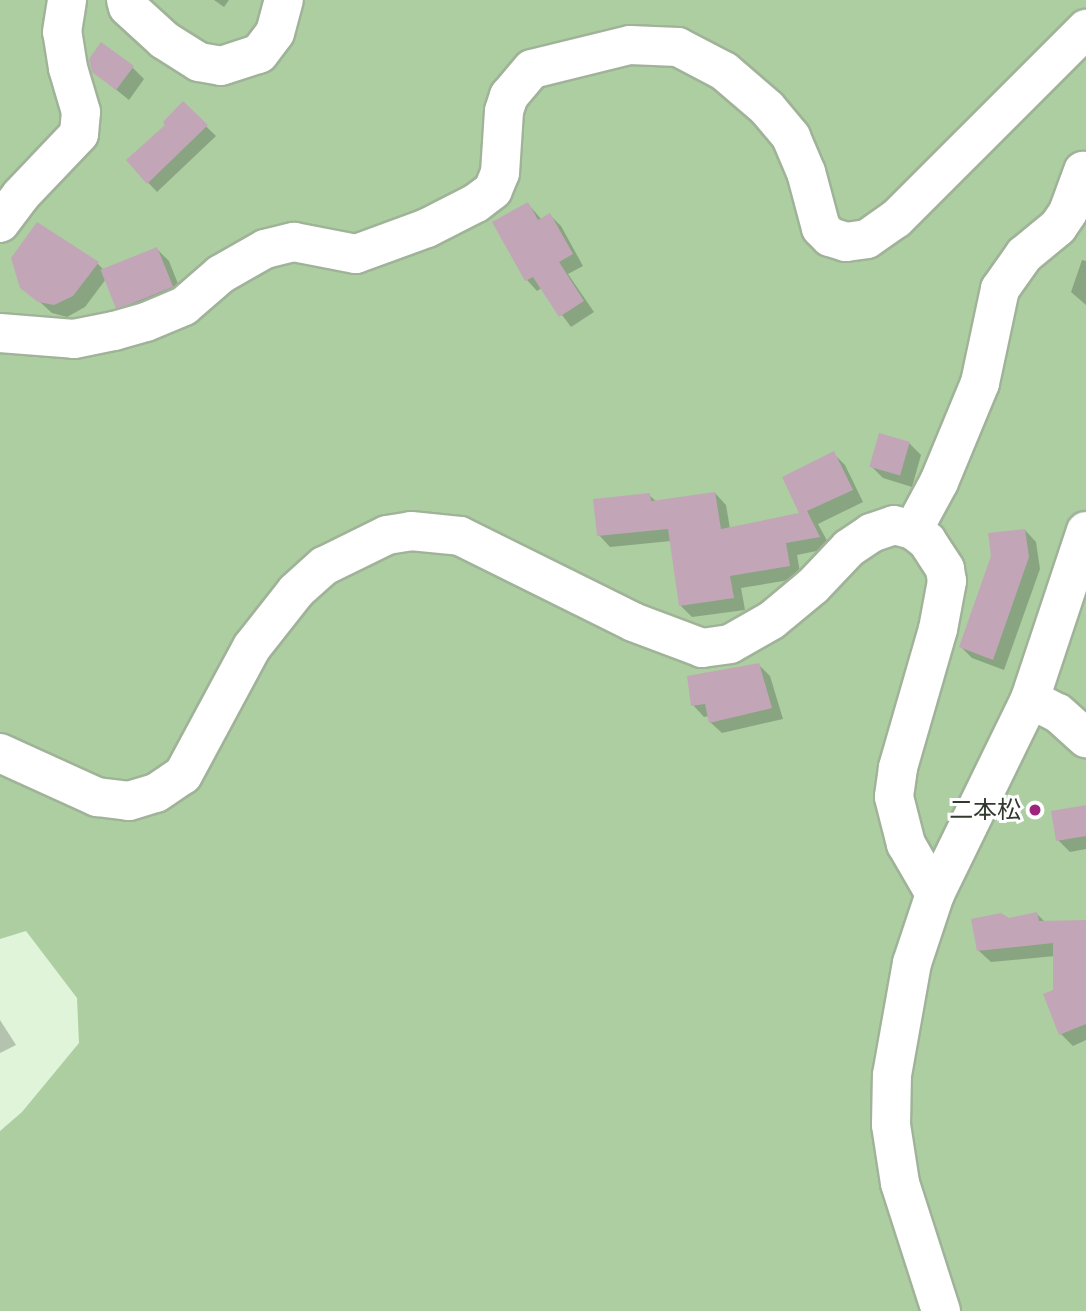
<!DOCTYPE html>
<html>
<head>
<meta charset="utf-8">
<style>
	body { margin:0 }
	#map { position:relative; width:1086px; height:1311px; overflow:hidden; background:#e0f4d9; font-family:Quicksand,"Noto Sans JP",sans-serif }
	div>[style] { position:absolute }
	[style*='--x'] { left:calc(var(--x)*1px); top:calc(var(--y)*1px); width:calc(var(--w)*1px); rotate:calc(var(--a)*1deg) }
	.green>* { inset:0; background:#accea1 }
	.shadow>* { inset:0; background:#0003 }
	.building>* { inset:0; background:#c2a6b8; transform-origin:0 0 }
	.roads { filter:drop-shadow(2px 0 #a0b399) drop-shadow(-2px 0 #a0b399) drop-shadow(0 2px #a0b399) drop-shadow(0 -2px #a0b399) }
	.minor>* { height:38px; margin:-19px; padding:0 19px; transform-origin:19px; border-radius:19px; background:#fff }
	.dots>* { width:19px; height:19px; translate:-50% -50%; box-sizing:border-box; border:4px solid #fff; border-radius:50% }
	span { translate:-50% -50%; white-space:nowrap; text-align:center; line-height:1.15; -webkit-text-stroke:6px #fff; paint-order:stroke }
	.poi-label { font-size:24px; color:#32392f }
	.right { translate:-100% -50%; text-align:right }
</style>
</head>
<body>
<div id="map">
	<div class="green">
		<div style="clip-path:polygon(0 0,1086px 0,1086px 1311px,0 1311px,0 1131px,22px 1112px,79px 1043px,77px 998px,26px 931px,0 939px)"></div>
	</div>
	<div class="shadow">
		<div style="clip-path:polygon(214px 0,229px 0,224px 7px)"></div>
		<div style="clip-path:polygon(132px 67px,144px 79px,129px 100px,93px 71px)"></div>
		<div style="clip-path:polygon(183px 104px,216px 136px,157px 192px,128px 161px,168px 125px)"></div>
		<div style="clip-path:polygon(528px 204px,542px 220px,550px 215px,561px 226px,583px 266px,568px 274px,594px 312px,571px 327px,542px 288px,537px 291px,527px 280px,494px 222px)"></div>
		<div style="clip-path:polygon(157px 249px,169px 261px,184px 299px,130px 319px,118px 307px,106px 279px,85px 307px,67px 317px,52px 313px,30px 293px,97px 263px,103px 269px)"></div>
		<div style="clip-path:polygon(1082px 260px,1086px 261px,1086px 305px,1071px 292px)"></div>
		<div style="clip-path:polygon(909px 443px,921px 455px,912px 487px,883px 478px,871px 466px)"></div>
		<div style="clip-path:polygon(834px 454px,845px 465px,863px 502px,818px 524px,831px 548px,797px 555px,801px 578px,741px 588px,745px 610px,692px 617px,681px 606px,671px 541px,610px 547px,599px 535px,649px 495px,657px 502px,715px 493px,726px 505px,730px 529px,802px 514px)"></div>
		<div style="clip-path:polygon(1025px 530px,1036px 542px,1040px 569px,1004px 670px,972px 658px,961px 647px)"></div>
		<div style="clip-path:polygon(759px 665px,770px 676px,783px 719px,722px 733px,710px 722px,709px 716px,704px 717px,693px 705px)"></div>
		<div style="clip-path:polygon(1086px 807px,1086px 849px,1070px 852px,1058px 840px)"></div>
		<div style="clip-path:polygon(1037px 914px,1045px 922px,1086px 922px,1086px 1040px,1073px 1046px,1061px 1034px,1055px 991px,1055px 956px,991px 962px,978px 950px,1009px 920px)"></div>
		<div style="clip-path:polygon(0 1020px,16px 1045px,0 1053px)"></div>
	</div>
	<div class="building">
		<div style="clip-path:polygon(101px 42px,134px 66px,116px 90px,92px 72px,89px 59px)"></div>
		<div style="clip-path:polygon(183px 101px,208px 125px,147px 184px,126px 160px,165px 125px,163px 122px)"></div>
		<div style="clip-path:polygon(528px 202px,538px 220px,550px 213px,573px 254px,559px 262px,584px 301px,559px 317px,533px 277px,525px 281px,492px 222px)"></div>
		<div style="clip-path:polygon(37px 222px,99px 262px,73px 296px,54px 305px,38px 302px,20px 288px,11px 258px)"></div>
		<div style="left:157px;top:247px;width:43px;height:61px;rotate:68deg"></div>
		<div style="left:879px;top:433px;width:32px;height:35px;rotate:16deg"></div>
		<div style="clip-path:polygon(834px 451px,853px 490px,807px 511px,820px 537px,786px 543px,790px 566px,730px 576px,734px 598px,679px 606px,668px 529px,597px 536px,593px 499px,650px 493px,651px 501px,715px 492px,721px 529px,799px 513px,782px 477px)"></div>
		<div style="clip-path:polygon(1025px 529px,1029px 557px,993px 660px,959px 647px,991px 556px,988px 533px)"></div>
		<div style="clip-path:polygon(759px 663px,772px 708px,709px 723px,705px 704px,691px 706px,687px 676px)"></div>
		<div style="clip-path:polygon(1086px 805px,1086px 836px,1056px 841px,1051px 811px)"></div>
		<div style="clip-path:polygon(1037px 912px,1039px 921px,1086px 920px,1086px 1024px,1059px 1035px,1043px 994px,1053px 990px,1053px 943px,977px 951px,971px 919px,1001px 913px,1009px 918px)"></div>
	</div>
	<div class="roads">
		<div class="minor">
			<div style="--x:126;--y:0;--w:7;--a:74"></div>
			<div style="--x:128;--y:7;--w:49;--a:42.5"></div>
			<div style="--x:164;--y:40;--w:41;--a:32.2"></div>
			<div style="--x:199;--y:62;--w:22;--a:10"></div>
			<div style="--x:221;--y:66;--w:40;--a:-18"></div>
			<div style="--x:259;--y:54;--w:26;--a:-53"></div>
			<div style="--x:275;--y:33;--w:34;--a:-75"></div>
			<div style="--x:0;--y:223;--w:35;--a:-53"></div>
			<div style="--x:21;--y:195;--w:84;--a:-46.4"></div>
			<div style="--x:79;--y:134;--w:22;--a:-85"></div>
			<div style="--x:81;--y:112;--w:46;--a:-106.5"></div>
			<div style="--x:68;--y:68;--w:36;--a:-99"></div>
			<div style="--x:62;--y:32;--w:32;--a:-81"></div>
			<div style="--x:0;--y:333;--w:74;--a:4.6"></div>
			<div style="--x:74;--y:339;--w:41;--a:-11.3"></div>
			<div style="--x:114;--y:331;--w:33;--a:-16"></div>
			<div style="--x:146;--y:322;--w:41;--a:-22.8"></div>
			<div style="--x:184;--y:306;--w:49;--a:-40.9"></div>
			<div style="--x:221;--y:274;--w:51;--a:-29.6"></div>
			<div style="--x:265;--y:249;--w:30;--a:-14"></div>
			<div style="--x:294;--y:242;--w:63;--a:11"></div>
			<div style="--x:356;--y:254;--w:76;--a:-20.1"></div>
			<div style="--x:427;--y:228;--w:55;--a:-27"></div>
			<div style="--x:476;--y:203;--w:21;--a:-37"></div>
			<div style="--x:493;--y:190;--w:18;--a:-68"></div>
			<div style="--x:500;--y:173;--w:62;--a:-86.3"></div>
			<div style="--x:504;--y:111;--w:16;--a:-72"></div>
			<div style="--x:509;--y:96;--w:35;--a:-50"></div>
			<div style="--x:532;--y:69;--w:101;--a:-13.8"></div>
			<div style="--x:630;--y:45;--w:48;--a:2.4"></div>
			<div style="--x:678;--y:47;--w:52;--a:27.6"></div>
			<div style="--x:724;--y:71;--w:57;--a:40.7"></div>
			<div style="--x:767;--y:108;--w:38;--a:50"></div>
			<div style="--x:791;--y:137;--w:38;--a:67"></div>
			<div style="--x:806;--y:172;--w:58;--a:75"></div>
			<div style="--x:821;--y:228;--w:13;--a:45"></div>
			<div style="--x:830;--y:237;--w:17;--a:17"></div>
			<div style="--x:846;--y:242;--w:21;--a:-8"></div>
			<div style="--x:867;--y:239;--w:35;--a:-35"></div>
			<div style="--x:896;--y:219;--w:269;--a:-45"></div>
			<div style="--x:913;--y:530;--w:55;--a:-61.6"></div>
			<div style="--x:939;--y:482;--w:107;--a:-67.5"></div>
			<div style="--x:980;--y:383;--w:96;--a:-78"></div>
			<div style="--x:1000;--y:289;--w:42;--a:-54.8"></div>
			<div style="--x:1024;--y:255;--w:44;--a:-39.5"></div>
			<div style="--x:1058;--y:227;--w:18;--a:-56"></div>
			<div style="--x:1068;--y:212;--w:44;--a:-69.9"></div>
			<div style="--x:1030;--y:699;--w:31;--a:27"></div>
			<div style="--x:1058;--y:713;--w:38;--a:42"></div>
			<div style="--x:0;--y:753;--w:107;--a:24.4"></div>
			<div style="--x:97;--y:797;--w:32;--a:7"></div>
			<div style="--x:129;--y:801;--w:28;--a:-17"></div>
			<div style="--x:156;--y:793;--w:32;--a:-34"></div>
			<div style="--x:183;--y:775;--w:145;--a:-61.7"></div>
			<div style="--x:252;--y:647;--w:71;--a:-51.8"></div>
			<div style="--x:296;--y:591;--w:38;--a:-42"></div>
			<div style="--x:324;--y:566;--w:70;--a:-26.2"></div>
			<div style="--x:387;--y:535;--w:24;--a:-9"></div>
			<div style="--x:411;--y:531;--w:49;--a:5.8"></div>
			<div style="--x:460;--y:536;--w:193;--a:26.4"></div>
			<div style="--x:633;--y:622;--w:74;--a:20.6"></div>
			<div style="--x:702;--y:648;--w:28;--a:-8"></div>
			<div style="--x:730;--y:644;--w:48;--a:-29.7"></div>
			<div style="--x:772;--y:620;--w:53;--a:-39.7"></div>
			<div style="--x:813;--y:586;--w:52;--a:-46.5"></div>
			<div style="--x:849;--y:548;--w:27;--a:-34"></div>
			<div style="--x:871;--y:533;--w:24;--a:-19"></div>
			<div style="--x:894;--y:525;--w:20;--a:15"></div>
			<div style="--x:913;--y:530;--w:18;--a:38"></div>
			<div style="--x:927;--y:541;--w:33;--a:57"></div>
			<div style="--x:945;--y:569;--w:12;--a:81"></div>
			<div style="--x:947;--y:581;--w:49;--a:100.6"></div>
			<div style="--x:938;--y:629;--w:145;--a:106.1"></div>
			<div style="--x:898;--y:768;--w:29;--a:98"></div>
			<div style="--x:894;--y:797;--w:49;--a:75.7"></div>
			<div style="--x:906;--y:844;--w:58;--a:59.9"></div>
			<div style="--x:941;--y:1311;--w:134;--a:-107.8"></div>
			<div style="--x:900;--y:1183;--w:59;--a:-98.8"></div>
			<div style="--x:891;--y:1125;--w:50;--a:-88.9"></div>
			<div style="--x:892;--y:1075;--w:114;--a:-79.9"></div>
			<div style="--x:912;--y:963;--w:73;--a:-71.6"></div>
			<div style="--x:935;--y:894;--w:217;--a:-64"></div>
			<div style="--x:1030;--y:699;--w:177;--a:-71.6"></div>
		</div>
	</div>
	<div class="dots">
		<div style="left:1035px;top:810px;background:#9d257e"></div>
	</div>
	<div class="poi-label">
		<span class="right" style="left:1021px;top:810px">二本松</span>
	</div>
</div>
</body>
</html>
